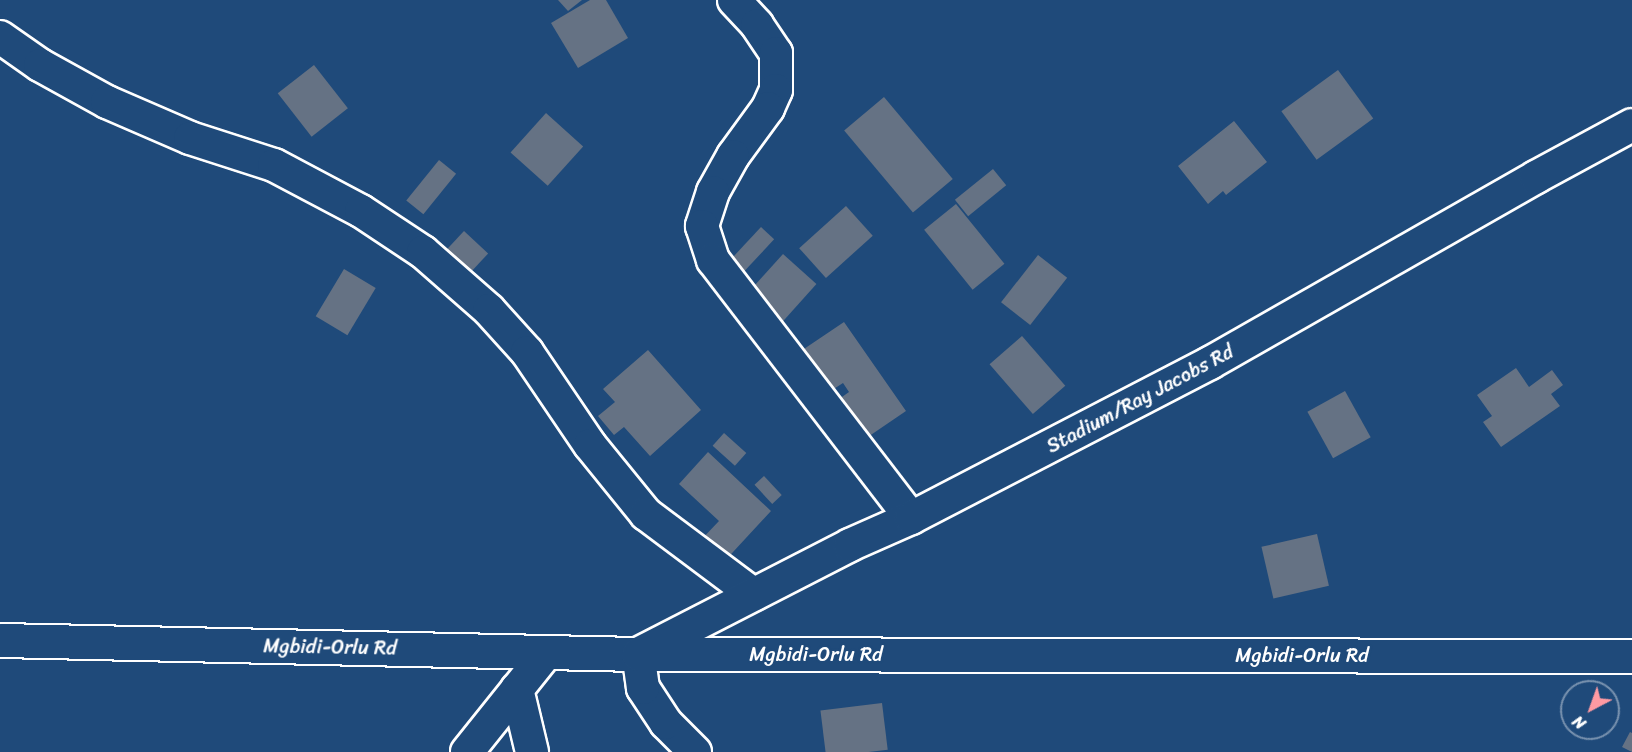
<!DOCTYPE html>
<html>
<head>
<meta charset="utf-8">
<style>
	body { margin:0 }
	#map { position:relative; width:1632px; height:752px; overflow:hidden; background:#1f4a7a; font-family:Sriracha,sans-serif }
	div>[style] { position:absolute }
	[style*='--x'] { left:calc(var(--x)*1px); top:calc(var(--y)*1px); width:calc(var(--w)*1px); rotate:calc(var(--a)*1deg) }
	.building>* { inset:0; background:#657284; transform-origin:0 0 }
	.roads { filter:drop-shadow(2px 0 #fff) drop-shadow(-2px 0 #fff) drop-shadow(0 2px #fff) drop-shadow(0 -2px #fff) }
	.street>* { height:32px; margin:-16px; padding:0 16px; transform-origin:16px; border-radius:16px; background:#1f4a7a }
	.secondary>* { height:33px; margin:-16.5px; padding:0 16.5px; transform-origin:16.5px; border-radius:16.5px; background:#1f4a7a }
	span { translate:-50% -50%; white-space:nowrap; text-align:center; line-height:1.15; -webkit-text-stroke:5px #1f4a7a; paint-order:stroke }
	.street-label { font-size:20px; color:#fff }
	.north { position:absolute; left:1560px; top:680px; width:60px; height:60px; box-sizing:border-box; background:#1f4a7a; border:2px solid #7992af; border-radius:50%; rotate:221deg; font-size:16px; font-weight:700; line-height:24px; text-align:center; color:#fff }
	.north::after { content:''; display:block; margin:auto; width:21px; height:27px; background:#ff9aa2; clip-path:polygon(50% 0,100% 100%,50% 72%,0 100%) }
</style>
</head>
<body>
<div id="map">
	<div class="building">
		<div style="clip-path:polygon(558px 0,582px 0,568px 11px)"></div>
		<div style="clip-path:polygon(590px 0,606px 0,628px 38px,578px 68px,551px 23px)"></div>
		<div style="left:314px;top:65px;width:55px;height:46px;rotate:52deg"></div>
		<div style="left:1338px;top:70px;width:60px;height:70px;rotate:54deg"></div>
		<div style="left:884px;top:97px;width:107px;height:52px;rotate:50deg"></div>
		<div style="left:546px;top:113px;width:50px;height:53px;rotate:42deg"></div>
		<div style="clip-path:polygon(1234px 121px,1267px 162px,1226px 195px,1223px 191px,1208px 204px,1178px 166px)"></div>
		<div style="left:439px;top:160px;width:22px;height:52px;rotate:39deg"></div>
		<div style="left:993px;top:169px;width:21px;height:49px;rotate:51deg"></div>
		<div style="left:956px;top:204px;width:77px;height:41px;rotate:51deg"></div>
		<div style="left:846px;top:206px;width:40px;height:63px;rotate:48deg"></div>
		<div style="left:761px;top:227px;width:18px;height:52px;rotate:43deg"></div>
		<div style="left:464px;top:231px;width:33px;height:53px;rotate:43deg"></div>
		<div style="left:783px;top:254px;width:45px;height:59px;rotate:42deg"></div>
		<div style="left:1038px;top:255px;width:37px;height:60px;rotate:38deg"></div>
		<div style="left:344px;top:269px;width:37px;height:55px;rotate:31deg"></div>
		<div style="clip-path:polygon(844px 322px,906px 411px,859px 443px,832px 404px,849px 392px,843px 383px,823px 396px,795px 355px)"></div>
		<div style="left:1022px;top:336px;width:66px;height:43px;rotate:49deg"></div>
		<div style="clip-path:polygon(648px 350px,701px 410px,650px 456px,624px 427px,614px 435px,598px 416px,615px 402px,603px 389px)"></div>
		<div style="clip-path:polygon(1516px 368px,1529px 387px,1552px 370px,1563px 385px,1551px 394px,1560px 406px,1501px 447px,1483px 422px,1492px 416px,1477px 395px)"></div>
		<div style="left:1345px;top:391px;width:53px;height:43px;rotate:61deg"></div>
		<div style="left:724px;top:433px;width:30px;height:17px;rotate:42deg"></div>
		<div style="clip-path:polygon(708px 452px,771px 511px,721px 565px,698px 543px,719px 521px,679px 484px)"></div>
		<div style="left:764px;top:476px;width:26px;height:13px;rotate:47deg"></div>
		<div style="left:1317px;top:534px;width:53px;height:57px;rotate:77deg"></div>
		<div style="left:882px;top:703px;width:47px;height:62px;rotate:83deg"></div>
		<div style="clip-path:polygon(1630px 732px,1632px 733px,1632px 752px,1622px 747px)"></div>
	</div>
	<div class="roads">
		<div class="street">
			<div style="--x:734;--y:0;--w:34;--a:47"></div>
			<div style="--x:757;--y:25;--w:34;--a:56"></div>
			<div style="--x:776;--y:53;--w:37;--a:90"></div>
			<div style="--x:776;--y:90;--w:20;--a:114"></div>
			<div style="--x:768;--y:108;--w:59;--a:126.1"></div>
			<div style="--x:733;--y:156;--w:41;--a:119.1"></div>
			<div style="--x:713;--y:192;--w:36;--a:108"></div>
			<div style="--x:702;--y:226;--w:36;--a:72"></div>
			<div style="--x:713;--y:260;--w:325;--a:52.5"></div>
			<div style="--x:0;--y:37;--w:49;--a:35"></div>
			<div style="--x:40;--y:65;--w:77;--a:28.9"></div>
			<div style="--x:107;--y:102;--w:90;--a:23.4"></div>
			<div style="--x:190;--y:138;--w:88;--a:17.8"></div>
			<div style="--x:274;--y:165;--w:98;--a:27.9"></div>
			<div style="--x:361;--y:211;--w:74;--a:33.5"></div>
			<div style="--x:423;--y:252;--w:88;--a:41.3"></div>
			<div style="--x:489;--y:310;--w:57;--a:47.9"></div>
			<div style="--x:527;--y:352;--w:112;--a:55.9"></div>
			<div style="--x:590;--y:445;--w:89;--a:50.9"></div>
			<div style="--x:646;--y:514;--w:134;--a:36.8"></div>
			<div style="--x:517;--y:689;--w:65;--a:76.6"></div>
			<div style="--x:467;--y:752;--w:128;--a:-51.3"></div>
			<div style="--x:695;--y:752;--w:41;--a:-135"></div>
			<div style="--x:666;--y:723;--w:42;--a:-123.3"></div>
			<div style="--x:643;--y:688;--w:34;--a:-98"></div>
			<div style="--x:638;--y:654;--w:238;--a:-27.2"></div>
			<div style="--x:850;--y:545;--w:67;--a:-23.9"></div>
			<div style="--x:911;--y:518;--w:337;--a:-27.4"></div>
			<div style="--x:1210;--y:363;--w:375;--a:-29.7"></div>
			<div style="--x:1536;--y:177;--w:109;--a:-28.4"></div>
		</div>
		<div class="secondary">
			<div style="--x:0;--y:640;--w:638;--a:1.26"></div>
			<div style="--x:638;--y:654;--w:994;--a:0.12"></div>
		</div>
	</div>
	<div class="street-label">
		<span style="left:1140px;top:399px;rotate:-28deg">Stadium/Ray Jacobs Rd</span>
		<span style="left:330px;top:647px;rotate:1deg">Mgbidi-Orlu Rd</span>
		<span style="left:816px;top:654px">Mgbidi-Orlu Rd</span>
		<span style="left:1302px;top:655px">Mgbidi-Orlu Rd</span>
	</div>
	<div class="north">N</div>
</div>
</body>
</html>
